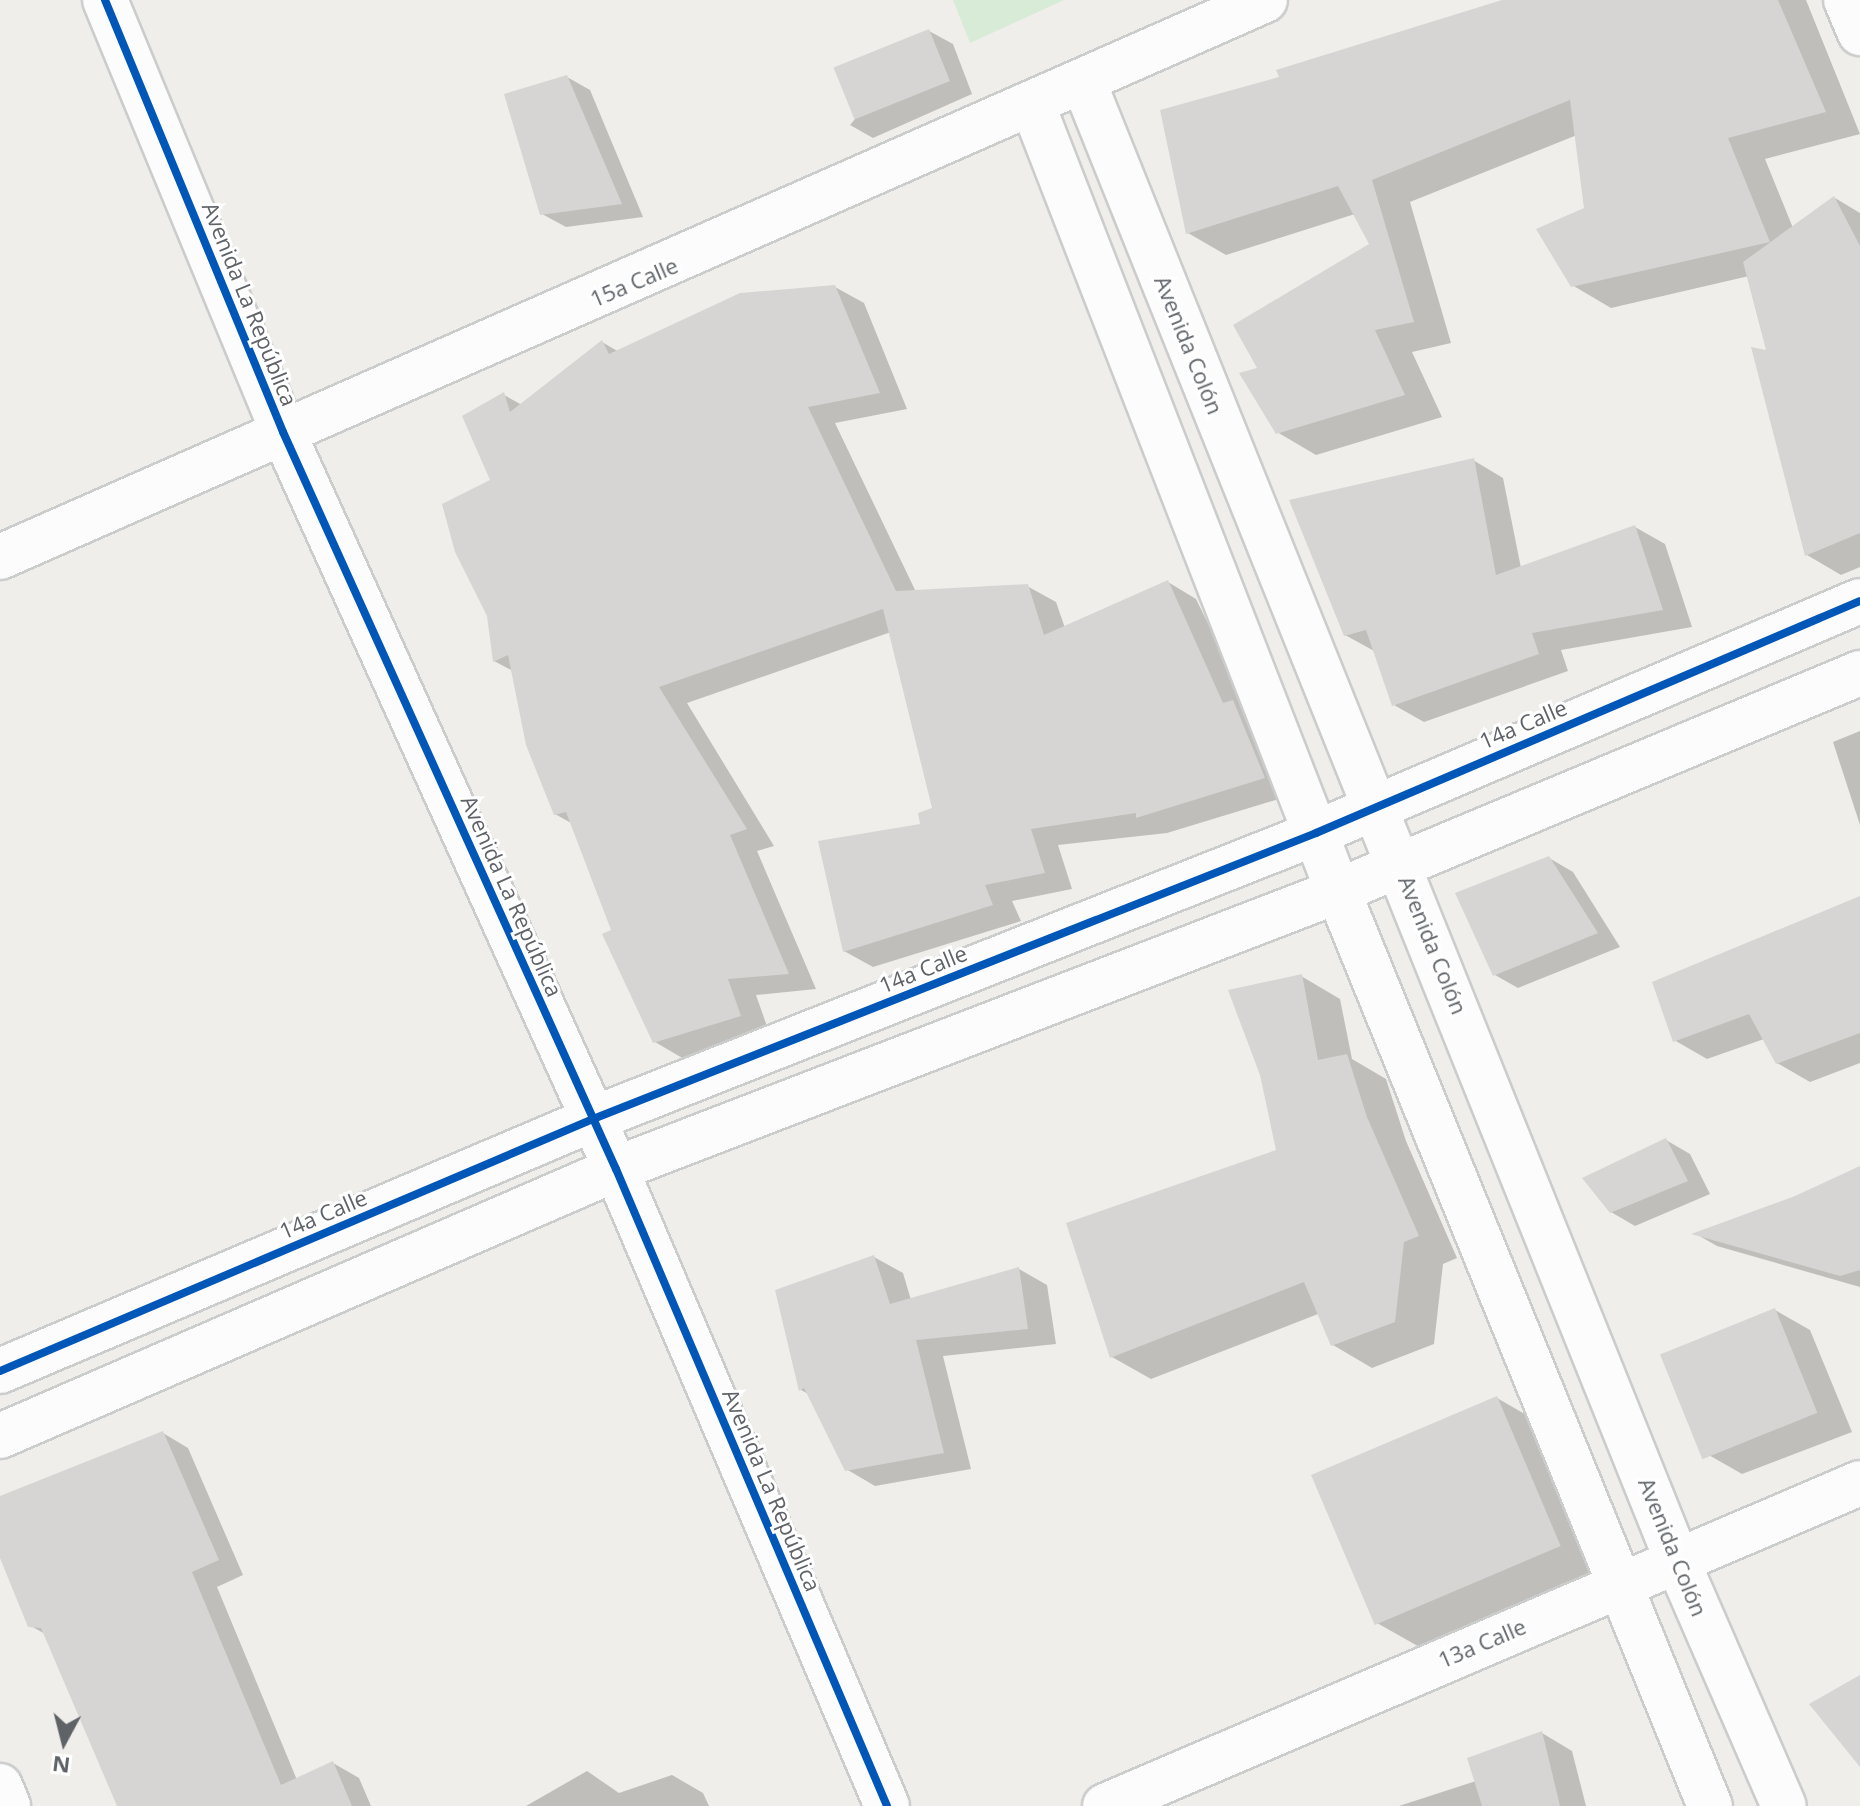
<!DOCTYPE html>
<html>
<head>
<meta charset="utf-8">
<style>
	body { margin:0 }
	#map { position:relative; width:1860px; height:1806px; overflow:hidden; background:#efeeea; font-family:"Open Sans",sans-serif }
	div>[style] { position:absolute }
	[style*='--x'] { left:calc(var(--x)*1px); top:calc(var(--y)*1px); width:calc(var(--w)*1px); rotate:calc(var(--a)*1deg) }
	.green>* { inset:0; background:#d8ebd6 }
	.shadow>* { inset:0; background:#0003 }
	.building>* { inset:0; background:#d6d5d3; transform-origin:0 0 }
	.roads { filter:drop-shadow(2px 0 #cbcccc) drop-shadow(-2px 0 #cbcccc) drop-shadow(0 2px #cbcccc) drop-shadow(0 -2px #cbcccc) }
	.minor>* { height:44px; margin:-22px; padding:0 22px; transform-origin:22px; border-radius:22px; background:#fdfcfc }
	.cycleway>* { height:8px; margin:-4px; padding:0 4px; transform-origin:4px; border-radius:4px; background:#0057b8 }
	span { translate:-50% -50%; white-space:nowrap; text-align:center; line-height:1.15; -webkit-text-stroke:6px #fff; paint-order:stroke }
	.street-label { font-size:22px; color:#5f6368 }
	.north { position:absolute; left:24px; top:1702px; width:80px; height:80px; -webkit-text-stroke:6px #fff; paint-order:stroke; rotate:187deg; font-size:22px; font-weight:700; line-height:32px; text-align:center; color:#5f6368 }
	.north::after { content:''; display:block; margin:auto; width:28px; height:36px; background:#5f6368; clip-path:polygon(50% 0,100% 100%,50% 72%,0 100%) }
</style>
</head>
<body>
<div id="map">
	<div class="green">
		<div style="clip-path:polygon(953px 0,1064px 0,970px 43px)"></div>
	</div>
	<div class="shadow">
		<div style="clip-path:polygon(1509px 0,1806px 0,1860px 134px,1765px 159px,1793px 228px,1835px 198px,1860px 213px,1860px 567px,1841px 575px,1807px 555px,1769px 352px,1749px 276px,1611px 308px,1572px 285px,1587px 210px,1577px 135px,1410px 202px,1451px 343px,1412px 352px,1442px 417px,1316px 455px,1277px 432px,1260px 369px,1372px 245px,1355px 214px,1226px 255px,1188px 233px,1282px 78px)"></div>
		<div style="clip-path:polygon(929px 31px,953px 44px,972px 94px,873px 138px,850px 125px)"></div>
		<div style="clip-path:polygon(567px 77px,590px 90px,643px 217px,566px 227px,542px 214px)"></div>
		<div style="clip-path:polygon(835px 287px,864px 303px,907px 409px,835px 423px,916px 592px,1027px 586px,1056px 602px,1065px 628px,1168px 582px,1196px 599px,1292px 795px,1167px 833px,1058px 845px,1072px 889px,1012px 901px,1021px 921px,873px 967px,844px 951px,935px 809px,891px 632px,687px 703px,774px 846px,757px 851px,816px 989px,756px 995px,769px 1032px,684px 1059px,655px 1042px,573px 824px,555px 814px,513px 671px,494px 661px,493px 481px,504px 395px,522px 405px,602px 342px,619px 352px)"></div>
		<div style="clip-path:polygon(1473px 460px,1503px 478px,1521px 568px,1635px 527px,1665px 544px,1692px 627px,1561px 650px,1568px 671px,1424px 722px,1394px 705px,1376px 652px,1345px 635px)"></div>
		<div style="clip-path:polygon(1860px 731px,1860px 825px,1833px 742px)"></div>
		<div style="clip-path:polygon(1549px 858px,1573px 872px,1620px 947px,1518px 988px,1495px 975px)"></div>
		<div style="clip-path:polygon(1860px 899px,1860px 1063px,1810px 1082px,1777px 1063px,1764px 1039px,1707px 1059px,1674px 1040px)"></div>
		<div style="clip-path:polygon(1301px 976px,1340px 999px,1352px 1059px,1386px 1079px,1406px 1141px,1457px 1258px,1443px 1264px,1434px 1344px,1372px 1368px,1333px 1345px,1318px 1314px,1151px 1379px,1112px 1357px,1278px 1151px)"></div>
		<div style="clip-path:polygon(1666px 1140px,1690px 1154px,1710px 1194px,1635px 1226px,1611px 1212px)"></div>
		<div style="clip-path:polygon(1860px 1168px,1860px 1287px,1717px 1246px,1696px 1234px,1796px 1198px)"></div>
		<div style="clip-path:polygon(874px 1257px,903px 1273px,911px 1300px,1019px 1269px,1047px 1285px,1056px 1344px,943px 1356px,971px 1469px,875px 1486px,846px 1469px,810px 1395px,801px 1390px)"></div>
		<div style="clip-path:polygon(1775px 1310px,1810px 1330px,1852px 1432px,1742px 1474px,1707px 1454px)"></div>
		<div style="clip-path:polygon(1497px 1398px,1542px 1424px,1605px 1572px,1423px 1649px,1377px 1623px)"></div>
		<div style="clip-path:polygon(163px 1433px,188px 1448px,243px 1575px,217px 1587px,297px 1780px,333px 1763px,359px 1778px,371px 1806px,126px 1806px,47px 1635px,29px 1625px,0 1552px,0 1503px)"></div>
		<div style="clip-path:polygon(1542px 1733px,1572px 1751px,1586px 1806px,1399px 1806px,1476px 1781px)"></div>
		<div style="clip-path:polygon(587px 1771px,619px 1793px,672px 1775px,703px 1793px,709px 1806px,526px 1806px)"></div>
	</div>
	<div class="building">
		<div style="clip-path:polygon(1502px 0,1778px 0,1826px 112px,1728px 138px,1770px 242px,1571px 287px,1536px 229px,1584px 208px,1570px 100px,1372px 180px,1414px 322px,1375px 330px,1405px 395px,1276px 434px,1239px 373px,1257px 368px,1233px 325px,1369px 244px,1338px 186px,1186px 234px,1160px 110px,1279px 77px,1276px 70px)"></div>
		<div style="left:929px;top:29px;width:56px;height:103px;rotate:68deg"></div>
		<div style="clip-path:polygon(567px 75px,622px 204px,540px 215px,504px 94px)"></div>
		<div style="clip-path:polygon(1834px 196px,1860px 246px,1860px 533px,1805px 556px,1751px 347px,1766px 350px,1743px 262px)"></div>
		<div style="clip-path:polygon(835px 285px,880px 393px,808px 407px,896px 591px,1028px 584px,1044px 635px,1168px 580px,1223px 703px,1233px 700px,1265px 778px,1136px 818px,1136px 813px,1031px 829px,1045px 873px,985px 885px,993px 905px,843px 952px,818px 841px,920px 824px,918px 813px,932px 808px,883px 609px,659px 687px,747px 829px,730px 835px,789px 974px,728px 979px,741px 1016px,653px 1043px,602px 934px,611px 930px,566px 812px,554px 815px,526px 745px,508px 655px,493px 662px,487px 616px,455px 552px,442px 504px,490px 480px,462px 416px,504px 392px,510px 412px,602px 340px,609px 354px,740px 293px)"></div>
		<div style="clip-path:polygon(1474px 458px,1496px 575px,1635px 525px,1663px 610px,1532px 633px,1539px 654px,1392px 706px,1366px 630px,1344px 636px,1289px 500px)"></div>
		<div style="clip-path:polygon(1549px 856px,1598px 933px,1493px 976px,1455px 893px)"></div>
		<div style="clip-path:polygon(1860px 896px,1860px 1033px,1776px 1064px,1749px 1014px,1673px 1042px,1652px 982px)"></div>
		<div style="clip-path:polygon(1302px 974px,1318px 1060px,1347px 1054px,1367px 1117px,1419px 1236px,1404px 1242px,1395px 1322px,1331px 1346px,1304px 1282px,1110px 1358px,1066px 1223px,1276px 1150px,1260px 1075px,1228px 990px)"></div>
		<div style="clip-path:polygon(1666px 1138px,1688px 1181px,1610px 1213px,1582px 1178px)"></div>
		<div style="clip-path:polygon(1860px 1166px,1860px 1270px,1840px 1276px,1691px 1234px,1795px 1196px)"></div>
		<div style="clip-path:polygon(874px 1255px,890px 1304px,1019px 1267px,1028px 1329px,916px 1340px,944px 1453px,845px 1471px,804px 1388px,799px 1391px,775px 1290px)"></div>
		<div style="left:1775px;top:1308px;width:113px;height:124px;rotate:68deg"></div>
		<div style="left:1497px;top:1396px;width:163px;height:202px;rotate:67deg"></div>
		<div style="clip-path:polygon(163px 1431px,219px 1560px,192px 1572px,281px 1785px,333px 1761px,352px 1806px,117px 1806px,41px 1628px,28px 1627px,0 1558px,0 1496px)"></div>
		<div style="clip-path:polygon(1860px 1675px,1860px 1767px,1809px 1704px)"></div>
		<div style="clip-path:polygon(1542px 1731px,1560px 1806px,1482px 1806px,1467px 1758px)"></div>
	</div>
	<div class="roads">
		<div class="minor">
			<div style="--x:105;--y:0;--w:467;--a:67.6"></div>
			<div style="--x:283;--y:432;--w:809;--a:65.69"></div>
			<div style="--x:616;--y:1169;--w:692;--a:66.95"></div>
			<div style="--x:1846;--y:0;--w:36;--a:67"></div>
			<div style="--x:1084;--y:83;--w:1589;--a:68.13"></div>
			<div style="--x:1676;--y:1558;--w:270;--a:66.5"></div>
			<div style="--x:1033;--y:106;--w:842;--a:68.77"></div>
			<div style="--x:1338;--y:891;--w:988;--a:67.88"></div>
			<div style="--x:0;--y:557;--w:1382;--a:-23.76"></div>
			<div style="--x:0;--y:1371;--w:644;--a:-23.02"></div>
			<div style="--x:593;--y:1119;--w:778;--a:-21.58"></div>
			<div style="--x:1316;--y:833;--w:591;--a:-23.1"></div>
			<div style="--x:0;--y:1436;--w:671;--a:-23.43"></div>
			<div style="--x:616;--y:1169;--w:774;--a:-21.06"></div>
			<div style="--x:1338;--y:891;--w:566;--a:-22.67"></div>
			<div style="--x:0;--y:1786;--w:22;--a:68"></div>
			<div style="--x:1105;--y:1806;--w:821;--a:-23.16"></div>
		</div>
	</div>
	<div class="cycleway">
		<div style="--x:105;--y:0;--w:467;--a:67.6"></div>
		<div style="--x:283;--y:432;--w:809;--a:65.69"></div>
		<div style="--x:616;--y:1169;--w:692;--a:66.95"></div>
		<div style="--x:0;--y:1371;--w:644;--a:-23.02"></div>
		<div style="--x:593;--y:1119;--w:778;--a:-21.58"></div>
		<div style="--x:1316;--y:833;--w:591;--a:-23.1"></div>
	</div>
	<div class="street-label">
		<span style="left:634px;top:282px;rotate:-23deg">15a Calle</span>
		<span style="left:250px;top:304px;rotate:68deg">Avenida La República</span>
		<span style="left:1189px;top:345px;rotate:68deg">Avenida Colón</span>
		<span style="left:1523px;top:724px;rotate:-23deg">14a Calle</span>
		<span style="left:512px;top:896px;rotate:66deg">Avenida La República</span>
		<span style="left:1433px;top:945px;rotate:68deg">Avenida Colón</span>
		<span style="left:923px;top:969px;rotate:-22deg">14a Calle</span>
		<span style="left:323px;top:1214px;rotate:-23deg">14a Calle</span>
		<span style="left:772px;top:1490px;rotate:67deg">Avenida La República</span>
		<span style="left:1673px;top:1547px;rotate:68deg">Avenida Colón</span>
		<span style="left:1482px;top:1643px;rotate:-23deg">13a Calle</span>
	</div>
	<div class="north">N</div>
</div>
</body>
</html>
